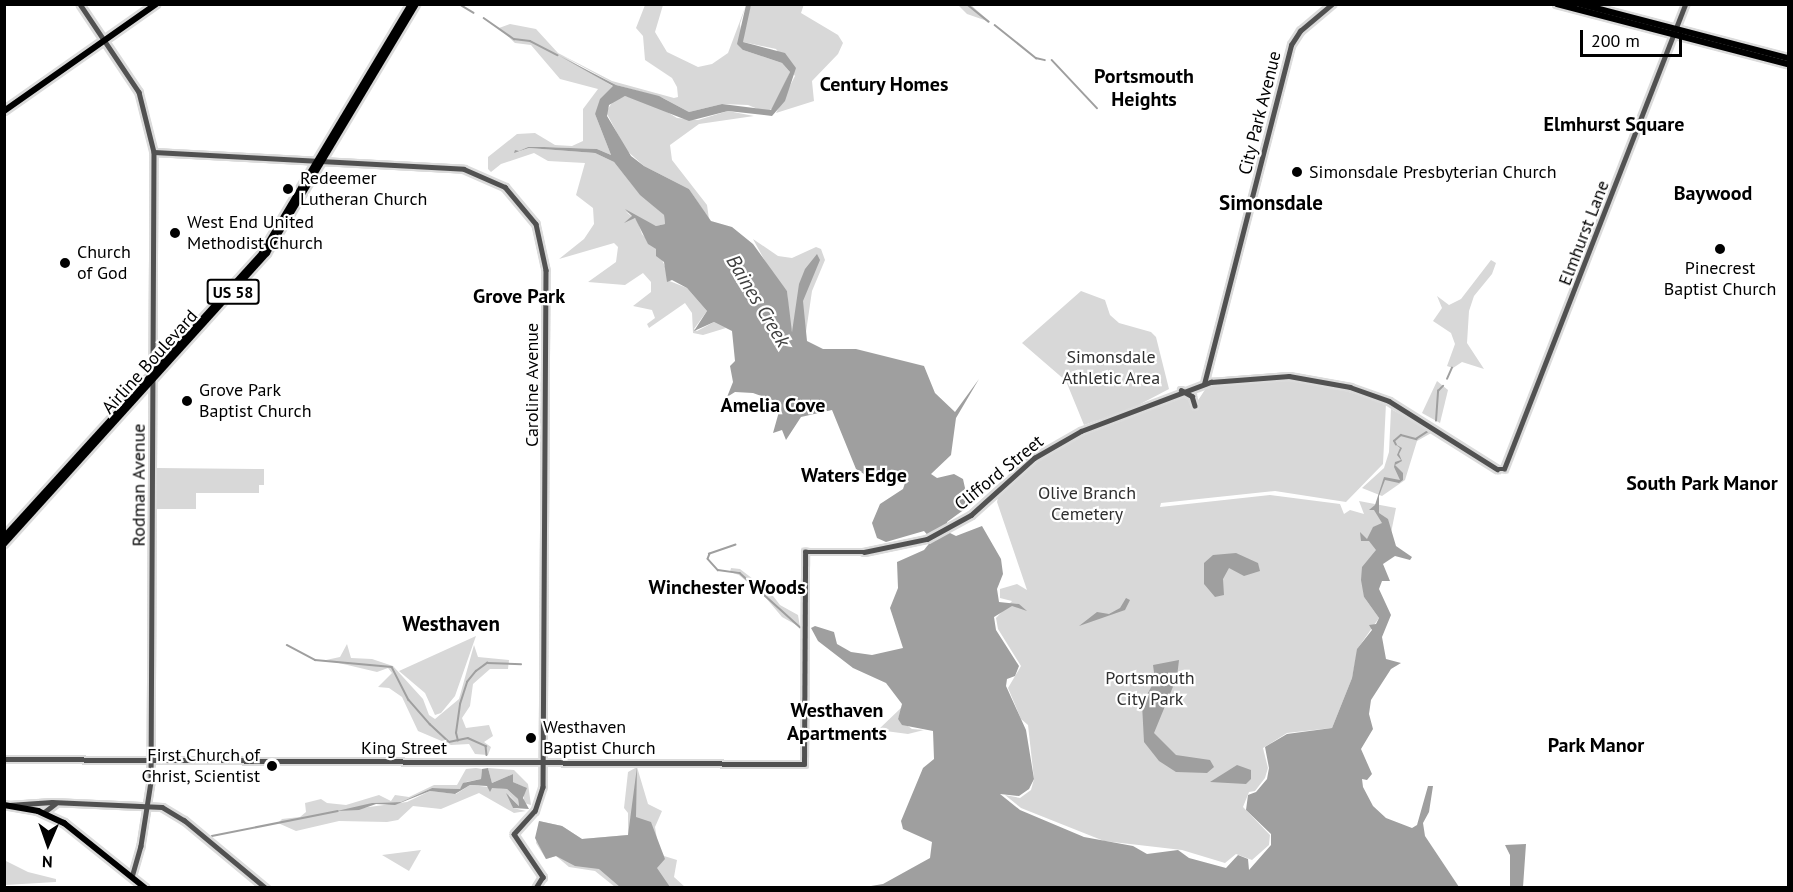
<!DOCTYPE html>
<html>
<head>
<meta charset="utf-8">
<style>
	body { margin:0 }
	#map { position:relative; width:1793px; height:892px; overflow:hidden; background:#fff; font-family:"PT Sans",sans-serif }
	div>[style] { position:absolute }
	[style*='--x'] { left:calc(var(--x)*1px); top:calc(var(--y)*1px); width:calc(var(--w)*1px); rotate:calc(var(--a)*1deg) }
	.green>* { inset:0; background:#d8d8d8 }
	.water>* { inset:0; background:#9f9f9f }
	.stream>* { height:1.5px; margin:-0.75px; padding:0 0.75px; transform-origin:0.75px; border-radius:0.75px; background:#9f9f9f }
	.roads { filter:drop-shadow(2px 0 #dbdbdb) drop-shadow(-2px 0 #dbdbdb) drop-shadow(0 2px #dbdbdb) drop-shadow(0 -2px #dbdbdb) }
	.minor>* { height:4.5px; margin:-2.25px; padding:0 2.25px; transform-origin:2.25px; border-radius:2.25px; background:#515151 }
	.major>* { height:6px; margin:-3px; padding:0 3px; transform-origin:3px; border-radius:3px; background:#000 }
	.dots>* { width:16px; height:16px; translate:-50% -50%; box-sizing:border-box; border:3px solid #fff; border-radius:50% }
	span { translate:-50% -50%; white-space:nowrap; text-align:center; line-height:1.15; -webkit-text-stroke:4.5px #fff; paint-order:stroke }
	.shield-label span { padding:2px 4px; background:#fff; border:2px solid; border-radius:4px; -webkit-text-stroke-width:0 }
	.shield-label { font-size:16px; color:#000; font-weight:700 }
	.street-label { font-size:18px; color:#000 }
	.poi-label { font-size:18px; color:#000 }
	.left { translate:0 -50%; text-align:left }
	.right { translate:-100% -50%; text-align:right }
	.park-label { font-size:18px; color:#2f2f2f }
	.neighbourhood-label { font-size:20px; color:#000; font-weight:700 }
	.water-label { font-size:20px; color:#404040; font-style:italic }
	.quarter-label { font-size:21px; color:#000; font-weight:700 }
	.frame { position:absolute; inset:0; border:6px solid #000; pointer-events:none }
	.north { position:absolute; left:18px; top:814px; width:60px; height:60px; -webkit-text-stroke:4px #fff; paint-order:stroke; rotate:182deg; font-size:16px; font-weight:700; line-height:24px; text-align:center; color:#000 }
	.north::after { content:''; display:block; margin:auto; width:21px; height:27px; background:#000; clip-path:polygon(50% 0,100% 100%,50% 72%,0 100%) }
	.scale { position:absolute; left:1580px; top:30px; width:102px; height:27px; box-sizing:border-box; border:3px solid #000; border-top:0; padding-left:8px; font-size:18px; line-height:21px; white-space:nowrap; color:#000; -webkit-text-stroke:4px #fff; paint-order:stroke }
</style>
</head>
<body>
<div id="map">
	<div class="green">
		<div style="clip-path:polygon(804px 4px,801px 13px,838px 35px,843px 43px,838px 54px,812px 81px,814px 101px,776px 113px,795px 76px,776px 49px,743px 42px,744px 29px,751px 5px)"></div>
		<div style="clip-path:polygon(645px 5px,663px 5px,655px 32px,667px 52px,698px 67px,712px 64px,728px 53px,746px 5px,740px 24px,743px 50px,782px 63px,790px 72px,774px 108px,765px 112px,748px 105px,722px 104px,689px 112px,663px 98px,616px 85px,563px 56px,614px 87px,595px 114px,611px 155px,597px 149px,544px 147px,528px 147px,515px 153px,529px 148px,595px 153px,614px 162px,639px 193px,664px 215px,665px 224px,656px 226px,626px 212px,637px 220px,642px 234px,658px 251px,669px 275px,667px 280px,687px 288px,707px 311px,694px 329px,697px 331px,714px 322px,726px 328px,703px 335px,693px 333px,692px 313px,685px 303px,649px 328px,647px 324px,655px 318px,652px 310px,633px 306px,651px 292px,651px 282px,643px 273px,625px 285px,588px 282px,616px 262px,618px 247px,614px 243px,559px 259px,584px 239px,594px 224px,593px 208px,576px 195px,585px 163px,548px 161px,534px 153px,501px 164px,491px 172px,488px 169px,488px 157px,517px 134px,535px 133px,555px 145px,572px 146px,583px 141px,583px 109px,598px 89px,560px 79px,531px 45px,515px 43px,499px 28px,510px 24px,536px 29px,558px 53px,612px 81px,674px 98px,678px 97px,677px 87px,672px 78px,645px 60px,643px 36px,636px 28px)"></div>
		<div style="clip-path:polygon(958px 5px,971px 5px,990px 22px,967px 14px)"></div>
		<div style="clip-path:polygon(625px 96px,654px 104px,677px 118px,698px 120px,728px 111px,754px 116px,699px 124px,670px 145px,672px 160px,707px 205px,709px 219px,689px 189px,644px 166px,626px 150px,606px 112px,613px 101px)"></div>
		<div style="clip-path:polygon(753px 239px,778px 256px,792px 258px,816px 247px,821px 249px,825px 260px,812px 291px,806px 332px,794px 333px,790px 328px,787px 291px,771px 272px)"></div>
		<div style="clip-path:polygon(1491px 260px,1496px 263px,1492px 274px,1474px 296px,1469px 311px,1467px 343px,1484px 369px,1462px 362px,1453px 368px,1447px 366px,1455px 344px,1451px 333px,1433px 321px,1442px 308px,1437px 296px,1449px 305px,1461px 299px)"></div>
		<div style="clip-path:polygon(1081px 291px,1105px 300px,1110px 315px,1119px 323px,1151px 332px,1156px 337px,1169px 389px,1131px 409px,1084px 425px,1066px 381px,1022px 343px)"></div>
		<div style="clip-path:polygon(1266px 378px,1315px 382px,1386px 403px,1383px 464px,1346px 502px,1275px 491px,1161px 503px,1160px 507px,1270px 495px,1340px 504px,1344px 514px,1350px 510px,1364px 514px,1359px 501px,1396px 508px,1391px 533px,1384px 528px,1382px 555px,1364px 597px,1379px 618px,1358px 648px,1352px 678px,1332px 728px,1287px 733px,1263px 748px,1268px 768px,1265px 778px,1255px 791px,1249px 792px,1243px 807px,1270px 835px,1269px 845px,1252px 860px,1236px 854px,1225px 863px,1182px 850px,1104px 841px,1021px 808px,1005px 795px,1020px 798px,1031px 790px,1034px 779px,1028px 725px,1021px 719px,1008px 688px,1021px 666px,998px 629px,996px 618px,1012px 601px,1000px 598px,1000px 589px,1017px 584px,1027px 590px,997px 502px,999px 492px,1061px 442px,1182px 396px,1195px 405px,1208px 385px)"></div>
		<div style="clip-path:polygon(1437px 381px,1448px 390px,1440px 423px,1422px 413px)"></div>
		<div style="clip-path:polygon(1391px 409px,1433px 432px,1417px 441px,1405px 480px,1382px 496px,1362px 488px,1384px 468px,1389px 452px)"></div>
		<div style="clip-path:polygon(157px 468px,264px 469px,264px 485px,259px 485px,259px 493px,196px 493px,196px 509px,157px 509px)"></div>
		<div style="clip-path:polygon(731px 568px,740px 569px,770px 592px,780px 605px,798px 615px,800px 627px,782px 617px,766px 598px,739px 575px,730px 572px)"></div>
		<div style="clip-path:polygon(476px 636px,455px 696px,441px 713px,435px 715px,425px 693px,399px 671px)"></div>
		<div style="clip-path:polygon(347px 644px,351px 658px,372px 659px,393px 666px,423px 699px,429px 715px,435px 719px,459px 699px,474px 645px,478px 657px,509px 660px,508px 669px,490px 669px,473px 684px,470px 706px,462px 718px,466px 728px,489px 725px,493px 736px,484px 742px,491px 747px,488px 755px,475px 754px,469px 744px,451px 745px,418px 731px,402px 697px,389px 688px,378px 687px,392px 673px,388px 668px,377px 672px,326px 660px,340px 657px)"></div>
		<div style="clip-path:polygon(902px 707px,898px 719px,912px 729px,924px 730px,908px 734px,878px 730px)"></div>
		<div style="clip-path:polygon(637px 767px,648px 804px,662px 811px,655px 827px,658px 845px,664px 856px,677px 860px,674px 877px,685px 887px,615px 887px,595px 871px,569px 867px,556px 856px,546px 859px,536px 843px,539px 821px,562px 826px,582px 839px,628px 835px,628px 813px,624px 808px,628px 772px)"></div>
		<div style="clip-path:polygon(476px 768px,482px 769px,481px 779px,466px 782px,460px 789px,432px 788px,401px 802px,372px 803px,361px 808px,407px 802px,430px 791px,456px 794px,470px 785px,507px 789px,518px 799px,519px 806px,509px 795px,513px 808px,526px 811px,514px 813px,479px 793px,441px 809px,413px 806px,398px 820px,387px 822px,339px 821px,296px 831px,278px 823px,282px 819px,300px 817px,306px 812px,305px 803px,321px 799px,327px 803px,346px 805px,379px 795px,391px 801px,395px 795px,409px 797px,434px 785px,457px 785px,466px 769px)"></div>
		<div style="clip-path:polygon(488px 768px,514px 770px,528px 784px,531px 805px,524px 803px,524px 787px,513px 782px,513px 774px,492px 783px)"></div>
		<div style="clip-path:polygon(421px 850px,409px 871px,382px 855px)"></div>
		<div style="clip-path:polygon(4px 860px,28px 872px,56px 879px,56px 882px,5px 885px)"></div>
	</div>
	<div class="water">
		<div style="clip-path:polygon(746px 5px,751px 5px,743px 42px,785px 53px,796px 68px,785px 101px,772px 116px,728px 111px,689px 121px,625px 96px,609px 105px,607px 116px,631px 156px,644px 166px,689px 189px,711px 221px,732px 227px,753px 244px,787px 291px,792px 332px,799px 284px,805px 269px,817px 254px,820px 260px,803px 301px,807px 341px,823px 349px,856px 349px,924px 366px,935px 393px,955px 412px,979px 379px,956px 418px,951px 455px,931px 474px,937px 478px,954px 474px,963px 479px,969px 506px,947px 522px,948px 532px,956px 536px,982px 526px,1001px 559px,1003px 574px,997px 589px,999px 602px,1019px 604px,1027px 611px,1012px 606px,994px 617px,996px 630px,1019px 666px,1015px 676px,1007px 679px,1006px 686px,1026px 730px,1034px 779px,1029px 789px,1019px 796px,1000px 794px,1020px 810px,1084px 837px,1133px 846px,1147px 854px,1178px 850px,1189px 858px,1226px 868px,1238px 855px,1248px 859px,1249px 870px,1271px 845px,1271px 834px,1246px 810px,1248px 795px,1256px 792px,1267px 779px,1269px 768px,1265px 747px,1287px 734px,1332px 728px,1352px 678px,1357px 649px,1372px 630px,1369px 625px,1376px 624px,1379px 618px,1364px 597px,1361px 580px,1362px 567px,1376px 550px,1369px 541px,1361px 541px,1360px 532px,1367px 539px,1373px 527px,1382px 523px,1374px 510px,1369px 510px,1375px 505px,1384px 477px,1400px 480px,1394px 467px,1395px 462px,1401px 460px,1397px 455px,1400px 448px,1395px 444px,1402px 448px,1399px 454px,1402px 461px,1395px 465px,1403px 473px,1403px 480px,1399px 483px,1385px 480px,1379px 496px,1379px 513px,1388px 519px,1396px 546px,1412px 557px,1410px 560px,1395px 556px,1383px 564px,1390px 581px,1382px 581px,1379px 589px,1391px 615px,1382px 637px,1386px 659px,1401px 663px,1391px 669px,1371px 700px,1369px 714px,1373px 729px,1361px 749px,1372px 774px,1367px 780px,1362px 779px,1363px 787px,1373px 806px,1386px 818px,1412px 828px,1417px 825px,1428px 786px,1433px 786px,1429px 812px,1423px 823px,1425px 836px,1459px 887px,865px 887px,883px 884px,930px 858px,932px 842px,903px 829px,901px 821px,923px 768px,934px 759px,933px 731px,902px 725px,898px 719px,902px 704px,886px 683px,853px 668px,818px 641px,811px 628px,815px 626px,834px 632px,837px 644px,851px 652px,872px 655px,903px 648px,890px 608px,898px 588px,897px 562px,924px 550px,932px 540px,924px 531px,886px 542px,877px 538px,872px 523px,880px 504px,903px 489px,905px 483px,880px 484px,856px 469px,832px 410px,801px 417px,786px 440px,782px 430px,773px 433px,780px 408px,778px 402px,753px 393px,735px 392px,727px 397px,733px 382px,730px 366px,735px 361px,732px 331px,714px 322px,694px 331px,707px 311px,687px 288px,672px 280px,667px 282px,664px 262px,656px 256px,656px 249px,648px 244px,635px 218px,624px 223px,632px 216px,625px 209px,656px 226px,665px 224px,664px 215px,640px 195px,614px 162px,595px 153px,529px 148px,514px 153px,515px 150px,519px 151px,528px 147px,544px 147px,597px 149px,611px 155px,595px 114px,600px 99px,613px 86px,558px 55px,616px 85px,659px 96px,689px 112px,722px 104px,771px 110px,790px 72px,782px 63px,743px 50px,737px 44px)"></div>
		<div style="clip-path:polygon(1236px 553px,1258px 563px,1260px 571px,1244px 576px,1229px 568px,1223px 579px,1224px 595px,1215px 597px,1204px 584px,1204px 563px,1213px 555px)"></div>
		<div style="clip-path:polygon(1126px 598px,1130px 600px,1125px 610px,1079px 626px,1097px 612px,1109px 614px,1120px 608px)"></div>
		<div style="clip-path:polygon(1179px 660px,1177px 677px,1154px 733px,1176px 755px,1210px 760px,1214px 767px,1207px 773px,1176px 772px,1159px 761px,1144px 742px,1142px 704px,1155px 680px,1153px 665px)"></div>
		<div style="clip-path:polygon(1237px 765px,1251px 770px,1251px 779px,1246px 784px,1210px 782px)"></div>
		<div style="clip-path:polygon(637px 767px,636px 817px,651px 822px,665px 859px,657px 868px,670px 887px,620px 887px,599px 869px,575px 866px,556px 856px,546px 859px,535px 838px,539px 821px,562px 826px,582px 839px,628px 835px)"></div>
		<div style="clip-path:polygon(488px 768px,492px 783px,513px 774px,513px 782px,527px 788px,523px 798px,529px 809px,513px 808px,506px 793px,519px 806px,518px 799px,507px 789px,492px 788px,490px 792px,487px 786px,470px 785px,455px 794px,430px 791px,395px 805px,376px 804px,359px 810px,337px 811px,372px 803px,401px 802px,432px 788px,460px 789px,463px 783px,481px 779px,482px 769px)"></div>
		<div style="clip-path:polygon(1526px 844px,1523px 887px,1510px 887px,1510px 855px,1505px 845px)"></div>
	</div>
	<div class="stream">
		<div style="--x:459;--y:4;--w:17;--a:31"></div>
		<div style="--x:967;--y:4;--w:28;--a:39"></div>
		<div style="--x:484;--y:18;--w:37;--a:35"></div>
		<div style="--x:514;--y:39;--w:16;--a:7"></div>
		<div style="--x:530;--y:41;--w:31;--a:27"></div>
		<div style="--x:995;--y:25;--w:53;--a:38.8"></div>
		<div style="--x:1036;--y:58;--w:9;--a:13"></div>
		<div style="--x:1052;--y:60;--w:66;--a:46.8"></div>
		<div style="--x:1447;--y:379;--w:12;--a:-66"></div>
		<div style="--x:1436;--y:421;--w:30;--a:-86"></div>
		<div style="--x:1438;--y:391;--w:7;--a:-45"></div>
		<div style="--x:1396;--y:445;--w:4;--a:-117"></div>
		<div style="--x:1394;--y:441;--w:9;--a:-41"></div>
		<div style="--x:1401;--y:435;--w:16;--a:15"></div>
		<div style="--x:1416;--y:439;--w:17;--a:-33"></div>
		<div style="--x:736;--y:545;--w:28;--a:161"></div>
		<div style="--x:710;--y:554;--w:5;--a:112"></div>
		<div style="--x:708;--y:559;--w:15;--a:48"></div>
		<div style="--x:718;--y:570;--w:22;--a:8"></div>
		<div style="--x:740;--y:573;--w:81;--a:42"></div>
		<div style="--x:287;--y:645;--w:32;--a:28"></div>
		<div style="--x:315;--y:660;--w:77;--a:5.2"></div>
		<div style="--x:392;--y:667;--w:37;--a:63"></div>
		<div style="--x:409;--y:700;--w:32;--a:49"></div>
		<div style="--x:430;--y:724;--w:26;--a:43"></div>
		<div style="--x:449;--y:742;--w:19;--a:-12"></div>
		<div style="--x:468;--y:738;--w:20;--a:24"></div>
		<div style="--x:486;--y:746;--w:9;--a:84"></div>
		<div style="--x:458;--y:741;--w:8;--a:-104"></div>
		<div style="--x:456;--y:733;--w:29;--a:-82"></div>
		<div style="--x:460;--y:704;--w:23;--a:-72"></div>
		<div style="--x:467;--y:682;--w:14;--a:-51"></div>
		<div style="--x:476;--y:671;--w:14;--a:-36"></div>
		<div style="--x:487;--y:663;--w:34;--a:2"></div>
		<div style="--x:212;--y:836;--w:128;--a:-11.2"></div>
	</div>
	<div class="roads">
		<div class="minor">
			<div style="--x:80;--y:4;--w:106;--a:56.2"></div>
			<div style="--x:139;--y:92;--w:62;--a:76"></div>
			<div style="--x:154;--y:152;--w:630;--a:90.27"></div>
			<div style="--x:151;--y:782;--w:65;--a:98.9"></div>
			<div style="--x:141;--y:846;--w:32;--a:106"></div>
			<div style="--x:154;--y:152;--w:310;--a:3.1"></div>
			<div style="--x:464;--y:169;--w:45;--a:23.7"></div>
			<div style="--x:505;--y:187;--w:48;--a:50"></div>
			<div style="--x:536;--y:224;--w:47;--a:77.7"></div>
			<div style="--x:546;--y:270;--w:517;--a:90.33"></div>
			<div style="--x:543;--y:787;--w:25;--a:108"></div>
			<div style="--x:535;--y:811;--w:31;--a:132"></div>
			<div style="--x:514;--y:834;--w:52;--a:56"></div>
			<div style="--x:543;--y:877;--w:13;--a:122"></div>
			<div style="--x:1204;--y:384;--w:350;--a:-75.6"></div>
			<div style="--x:1291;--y:45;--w:17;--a:-57"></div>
			<div style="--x:1300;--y:31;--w:42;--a:-40.2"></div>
			<div style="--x:1181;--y:390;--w:13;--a:29"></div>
			<div style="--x:1192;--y:396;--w:10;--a:73"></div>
			<div style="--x:4;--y:759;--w:800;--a:0.36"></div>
			<div style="--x:804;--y:764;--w:212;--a:-89.7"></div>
			<div style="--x:805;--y:552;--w:59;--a:0"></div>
			<div style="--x:864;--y:552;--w:64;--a:-11.7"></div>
			<div style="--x:927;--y:539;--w:50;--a:-28.6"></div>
			<div style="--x:971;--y:515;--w:85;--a:-42.1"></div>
			<div style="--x:1034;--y:458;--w:54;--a:-29.9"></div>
			<div style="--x:1081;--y:431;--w:139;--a:-20.7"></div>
			<div style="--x:1211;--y:382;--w:78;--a:-4.4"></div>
			<div style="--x:1289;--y:376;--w:62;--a:10.2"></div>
			<div style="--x:1350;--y:387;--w:41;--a:19.7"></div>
			<div style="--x:1389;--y:401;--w:128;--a:32.2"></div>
			<div style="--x:1497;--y:469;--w:7;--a:0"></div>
			<div style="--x:1504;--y:469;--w:499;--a:-68.7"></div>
			<div style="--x:9;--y:805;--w:43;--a:-4"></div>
			<div style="--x:52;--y:802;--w:110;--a:2.6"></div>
			<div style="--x:162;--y:807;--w:26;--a:31"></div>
			<div style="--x:184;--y:820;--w:107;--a:39.7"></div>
			<div style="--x:43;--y:813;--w:15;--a:-37"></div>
		</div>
		<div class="major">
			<div style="--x:1557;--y:4;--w:239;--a:14.6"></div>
			<div style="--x:1580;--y:4;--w:215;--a:14.6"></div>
			<div style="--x:4;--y:111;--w:186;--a:-35.1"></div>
			<div style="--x:4;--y:537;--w:384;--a:-47.7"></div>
			<div style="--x:262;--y:253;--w:290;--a:-59.1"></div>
			<div style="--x:4;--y:544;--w:392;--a:-47.9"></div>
			<div style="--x:267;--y:253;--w:290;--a:-59.1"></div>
			<div style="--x:4;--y:805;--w:35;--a:10"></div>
			<div style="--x:38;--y:811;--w:29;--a:25"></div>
			<div style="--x:64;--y:823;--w:104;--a:38.7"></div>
		</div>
	</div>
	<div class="dots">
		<div style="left:1297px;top:172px;background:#000"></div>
		<div style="left:288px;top:189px;background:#000"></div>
		<div style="left:175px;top:233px;background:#000"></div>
		<div style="left:1720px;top:249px;background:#000"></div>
		<div style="left:65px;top:263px;background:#000"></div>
		<div style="left:187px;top:401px;background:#000"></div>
		<div style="left:531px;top:738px;background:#000"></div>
		<div style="left:272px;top:766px;background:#000"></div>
	</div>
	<div class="shield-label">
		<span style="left:233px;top:292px">US 58</span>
	</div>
	<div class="street-label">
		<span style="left:1260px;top:113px;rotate:-76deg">City Park Avenue</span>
		<span style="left:1584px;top:233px;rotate:-69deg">Elmhurst Lane</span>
		<span style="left:150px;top:362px;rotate:-48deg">Airline Boulevard</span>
		<span style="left:532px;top:385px;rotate:-90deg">Caroline Avenue</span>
		<span style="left:999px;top:473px;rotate:-39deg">Clifford Street</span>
		<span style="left:139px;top:485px;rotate:-90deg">Rodman Avenue</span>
		<span style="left:404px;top:748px">King Street</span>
	</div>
	<div class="poi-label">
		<span class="left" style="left:1309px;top:172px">Simonsdale Presbyterian Church</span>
		<span class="left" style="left:300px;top:189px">Redeemer<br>Lutheran Church</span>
		<span class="left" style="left:187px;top:233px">West End United<br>Methodist Church</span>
		<span class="left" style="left:77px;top:263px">Church<br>of God</span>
		<span style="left:1720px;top:279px">Pinecrest<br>Baptist Church</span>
		<span class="left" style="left:199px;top:401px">Grove Park<br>Baptist Church</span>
		<span class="left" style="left:543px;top:738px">Westhaven<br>Baptist Church</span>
		<span class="right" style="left:260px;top:766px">First Church of<br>Christ, Scientist</span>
	</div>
	<div class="park-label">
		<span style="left:1111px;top:368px">Simonsdale<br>Athletic Area</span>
		<span style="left:1087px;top:504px">Olive Branch<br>Cemetery</span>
		<span style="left:1150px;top:689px">Portsmouth<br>City Park</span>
	</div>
	<div class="neighbourhood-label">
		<span style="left:1144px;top:88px">Portsmouth<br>Heights</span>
		<span style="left:884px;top:84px">Century Homes</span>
		<span style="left:1614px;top:124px">Elmhurst Square</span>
		<span style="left:1713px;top:193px">Baywood</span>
		<span style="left:519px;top:296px">Grove Park</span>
		<span style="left:773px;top:405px">Amelia Cove</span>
		<span style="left:854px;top:475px">Waters Edge</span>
		<span style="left:1702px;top:483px">South Park Manor</span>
		<span style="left:727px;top:587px">Winchester Woods</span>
		<span style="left:837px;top:722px">Westhaven<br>Apartments</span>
		<span style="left:1596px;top:745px">Park Manor</span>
	</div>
	<div class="water-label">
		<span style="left:758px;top:301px;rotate:59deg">Baines Creek</span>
	</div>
	<div class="quarter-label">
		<span style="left:1271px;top:203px">Simonsdale</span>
		<span style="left:451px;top:624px">Westhaven</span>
	</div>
	<div class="frame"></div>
	<div class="north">N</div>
	<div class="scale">200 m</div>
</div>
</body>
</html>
